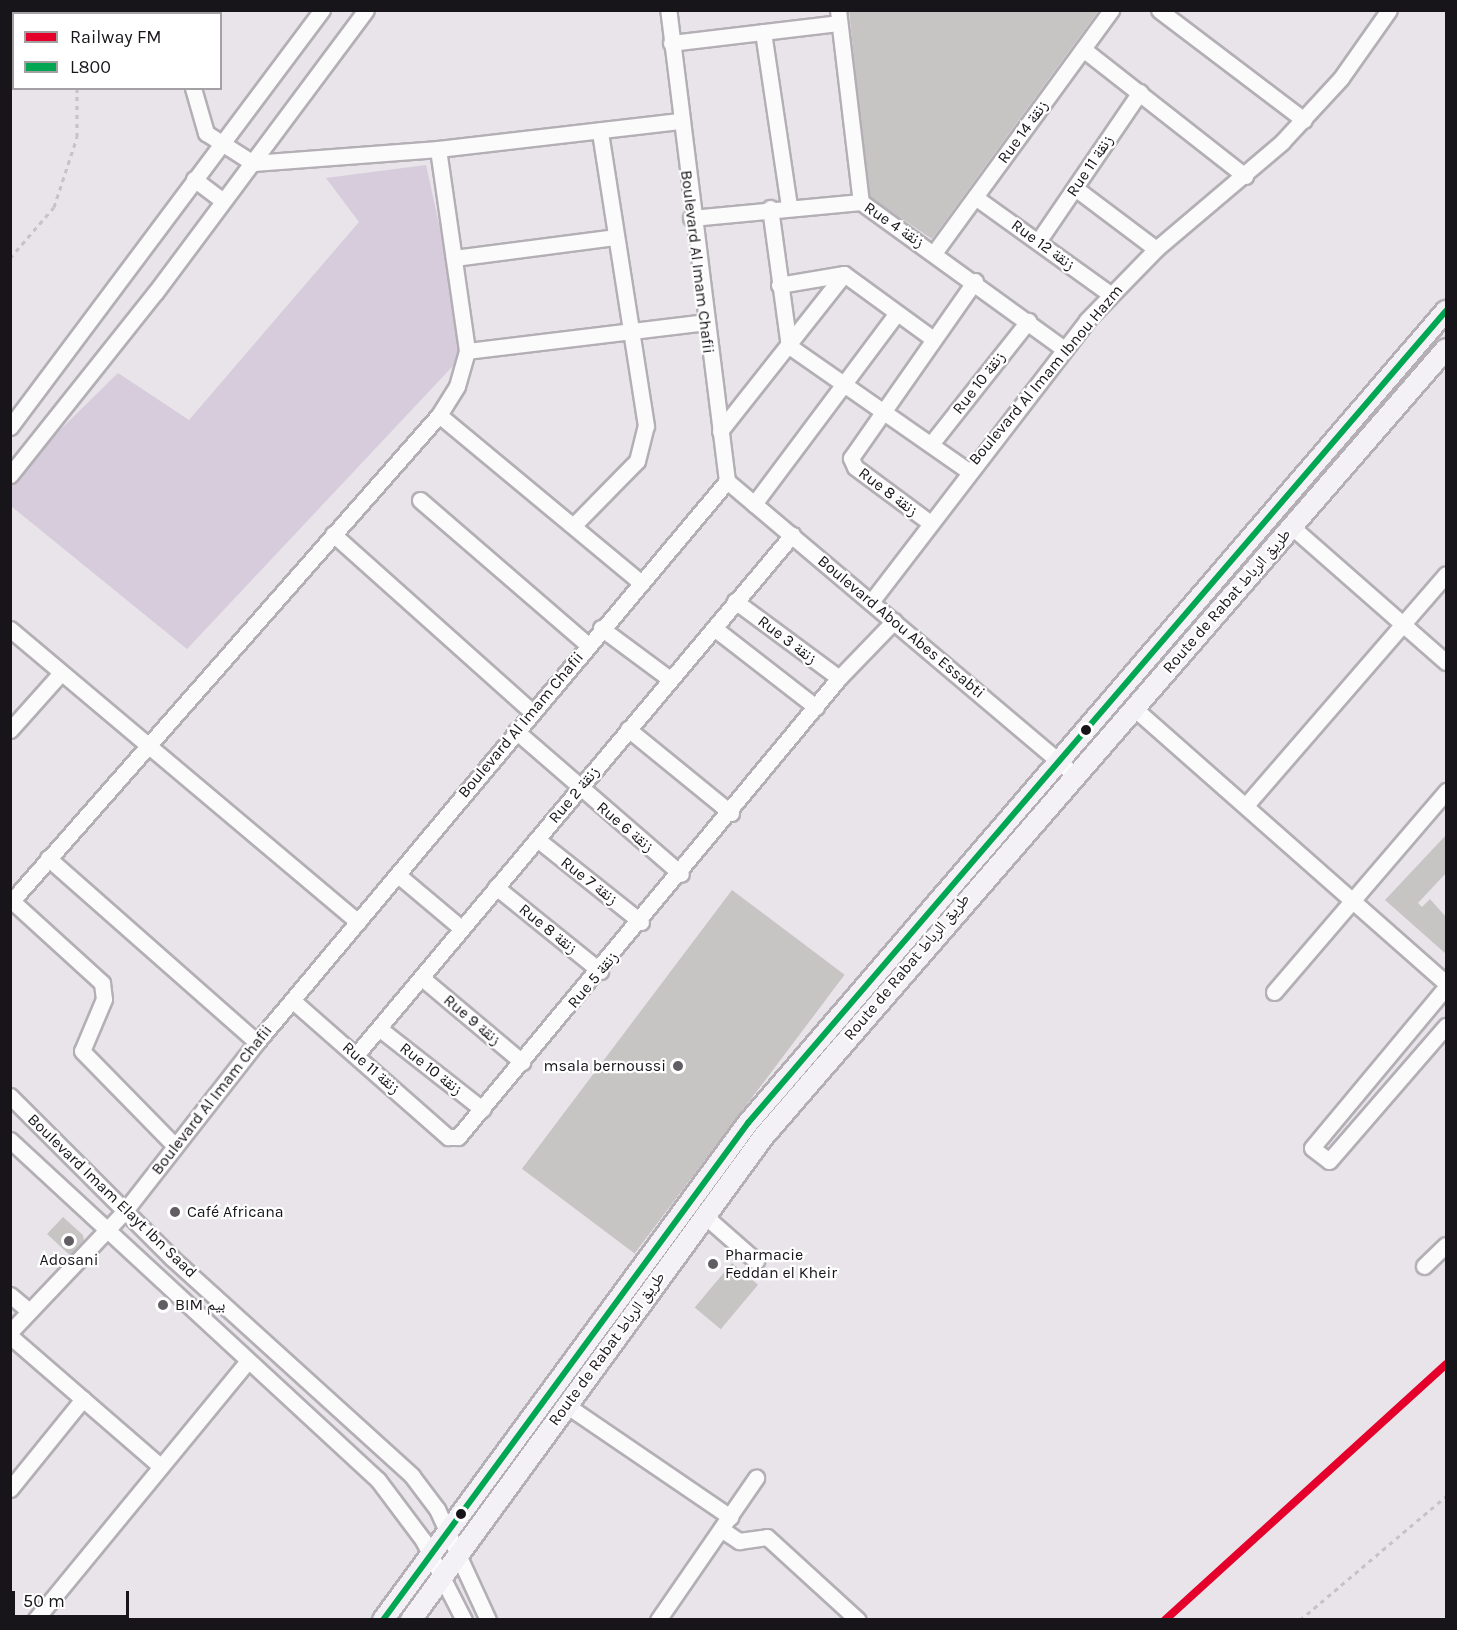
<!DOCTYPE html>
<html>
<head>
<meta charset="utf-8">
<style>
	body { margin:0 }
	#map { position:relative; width:1457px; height:1630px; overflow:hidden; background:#e8e4ea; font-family:Karla,"Noto Naskh Arabic",sans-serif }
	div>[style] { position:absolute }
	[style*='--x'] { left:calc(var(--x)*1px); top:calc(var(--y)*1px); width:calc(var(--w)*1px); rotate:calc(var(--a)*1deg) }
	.green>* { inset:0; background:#d6ccdc }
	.building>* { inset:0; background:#c6c5c4; transform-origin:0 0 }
	.path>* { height:3px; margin-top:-1.5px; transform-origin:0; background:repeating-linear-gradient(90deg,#c4c3c5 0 4.5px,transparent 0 9px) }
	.roads { filter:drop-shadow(2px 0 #b3afb5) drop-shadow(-2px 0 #b3afb5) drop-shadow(0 2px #b3afb5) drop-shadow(0 -2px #b3afb5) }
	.minor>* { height:15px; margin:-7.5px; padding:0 7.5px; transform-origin:7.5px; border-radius:7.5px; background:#fcfbfc }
	.major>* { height:20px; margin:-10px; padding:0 10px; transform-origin:10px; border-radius:10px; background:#f4f1f6 }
	.bus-1>* { height:6px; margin:-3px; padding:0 3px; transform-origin:3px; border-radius:3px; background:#00a651 }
	.rail-1>* { height:8px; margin:-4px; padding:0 4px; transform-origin:4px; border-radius:4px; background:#e4002b }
	.dots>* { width:16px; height:16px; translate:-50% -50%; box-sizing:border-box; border:3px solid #fff; border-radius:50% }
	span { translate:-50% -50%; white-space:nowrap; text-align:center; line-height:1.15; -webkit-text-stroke:4.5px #fff; paint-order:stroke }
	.street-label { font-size:16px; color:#18151a }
	.poi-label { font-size:16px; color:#18151a }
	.right { translate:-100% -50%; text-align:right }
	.left { translate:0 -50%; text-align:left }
	.frame { position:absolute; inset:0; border:12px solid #18151a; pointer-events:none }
	.legend { position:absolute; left:12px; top:12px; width:210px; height:78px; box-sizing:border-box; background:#fff; border:2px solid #a3a1a3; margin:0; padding:8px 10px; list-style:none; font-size:18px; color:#18151a }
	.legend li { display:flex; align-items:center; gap:12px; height:30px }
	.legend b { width:30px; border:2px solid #a3a1a3 }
	.scale { position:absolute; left:12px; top:1591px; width:117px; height:27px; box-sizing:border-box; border:3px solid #18151a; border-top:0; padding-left:8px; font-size:18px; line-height:21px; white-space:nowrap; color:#18151a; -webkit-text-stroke:4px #fff; paint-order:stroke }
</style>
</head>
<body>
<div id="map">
	<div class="green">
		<div style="clip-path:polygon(426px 165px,467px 351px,187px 649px,11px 506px,11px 478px,118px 373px,189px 420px,359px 222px,326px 178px)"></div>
	</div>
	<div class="building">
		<div style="clip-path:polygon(849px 10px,1099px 10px,932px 239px,868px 196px)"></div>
		<div style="clip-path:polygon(1446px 835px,1446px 873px,1418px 903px,1422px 907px,1430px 899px,1446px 917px,1446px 954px,1385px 900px)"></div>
		<div style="left:732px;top:890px;width:141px;height:349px;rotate:37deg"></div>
		<div style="clip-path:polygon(63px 1217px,83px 1235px,85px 1247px,75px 1260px,47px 1234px)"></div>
		<div style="left:732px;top:1263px;width:34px;height:58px;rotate:40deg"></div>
	</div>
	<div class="path">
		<div style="--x:43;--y:10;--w:4;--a:63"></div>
		<div style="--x:10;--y:258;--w:67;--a:-49.2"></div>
		<div style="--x:54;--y:207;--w:74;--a:-71.8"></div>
		<div style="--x:77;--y:137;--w:49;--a:-90"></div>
		<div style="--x:1300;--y:1620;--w:192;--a:-40.3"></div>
	</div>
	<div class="roads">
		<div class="minor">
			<div style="--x:182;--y:10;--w:4;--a:90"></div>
			<div style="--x:838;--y:10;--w:193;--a:83.2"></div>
			<div style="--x:1159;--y:10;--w:182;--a:37.2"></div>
			<div style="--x:89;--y:14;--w:6;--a:-39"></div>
			<div style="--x:763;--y:32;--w:176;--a:81.5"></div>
			<div style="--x:671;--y:43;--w:169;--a:-6.8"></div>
			<div style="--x:1083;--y:49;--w:206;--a:38.1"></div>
			<div style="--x:10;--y:55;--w:4;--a:-14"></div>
			<div style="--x:193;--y:88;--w:47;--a:73.9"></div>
			<div style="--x:206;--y:133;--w:56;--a:32.6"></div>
			<div style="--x:253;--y:163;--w:186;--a:-4.3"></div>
			<div style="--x:438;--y:149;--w:243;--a:-6.6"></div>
			<div style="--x:438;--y:149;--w:204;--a:81.8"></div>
			<div style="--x:467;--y:351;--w:240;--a:-6.9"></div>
			<div style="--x:194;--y:179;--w:36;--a:37"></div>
			<div style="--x:1075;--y:188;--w:101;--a:37"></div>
			<div style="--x:975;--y:197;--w:166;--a:35.7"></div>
			<div style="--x:770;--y:208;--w:139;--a:82.2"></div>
			<div style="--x:789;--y:346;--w:217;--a:34.9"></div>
			<div style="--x:691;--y:218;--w:171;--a:-5.4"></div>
			<div style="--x:861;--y:202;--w:251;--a:35.9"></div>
			<div style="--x:1039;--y:240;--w:179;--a:-55.7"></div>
			<div style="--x:934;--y:253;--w:301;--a:-53.9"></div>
			<div style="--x:454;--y:258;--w:162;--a:-7.4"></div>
			<div style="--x:779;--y:285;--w:66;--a:-9.6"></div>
			<div style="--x:844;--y:274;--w:110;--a:36.1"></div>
			<div style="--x:439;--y:415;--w:261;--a:39.7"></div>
			<div style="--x:10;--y:427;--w:521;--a:-53.2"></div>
			<div style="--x:720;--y:431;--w:200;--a:-51.7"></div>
			<div style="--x:931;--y:444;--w:157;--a:-51.7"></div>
			<div style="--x:10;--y:475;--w:233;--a:-51.5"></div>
			<div style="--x:155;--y:293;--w:353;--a:-53.3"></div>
			<div style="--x:727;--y:481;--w:454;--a:40.2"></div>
			<div style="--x:420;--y:500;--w:221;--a:40.8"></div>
			<div style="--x:754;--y:504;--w:237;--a:-53.2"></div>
			<div style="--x:929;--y:522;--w:92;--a:-143.4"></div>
			<div style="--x:855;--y:467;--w:10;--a:-114"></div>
			<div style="--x:851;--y:458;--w:216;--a:-55"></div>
			<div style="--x:574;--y:525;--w:90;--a:-45.5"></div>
			<div style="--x:637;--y:461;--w:36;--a:-76"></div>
			<div style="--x:646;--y:426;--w:299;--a:-98.9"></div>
			<div style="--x:1291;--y:526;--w:206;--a:41.3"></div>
			<div style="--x:333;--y:534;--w:267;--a:41.8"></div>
			<div style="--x:735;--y:601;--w:129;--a:36.5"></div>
			<div style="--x:871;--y:602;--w:355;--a:-52.5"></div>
			<div style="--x:1087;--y:320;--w:99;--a:-45.8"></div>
			<div style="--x:1156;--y:249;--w:165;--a:-40.3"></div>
			<div style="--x:1282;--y:142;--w:87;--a:-47.3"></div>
			<div style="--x:1341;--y:78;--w:83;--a:-54.8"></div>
			<div style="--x:601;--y:628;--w:86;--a:36.5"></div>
			<div style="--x:714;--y:628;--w:129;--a:37.8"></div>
			<div style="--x:10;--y:629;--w:455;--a:40.1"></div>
			<div style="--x:1135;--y:709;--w:414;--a:41.4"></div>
			<div style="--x:628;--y:729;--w:133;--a:39.2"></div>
			<div style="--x:10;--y:730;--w:76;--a:-48.2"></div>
			<div style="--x:516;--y:731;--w:218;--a:40.9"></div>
			<div style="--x:1247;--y:804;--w:304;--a:-49.1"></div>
			<div style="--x:537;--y:839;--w:133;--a:38.6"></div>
			<div style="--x:48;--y:858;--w:278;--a:41.4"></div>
			<div style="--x:398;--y:875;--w:82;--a:40.1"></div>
			<div style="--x:496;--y:887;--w:134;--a:38.9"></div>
			<div style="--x:12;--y:901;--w:122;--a:42.3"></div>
			<div style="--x:102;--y:983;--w:16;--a:83"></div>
			<div style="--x:104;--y:999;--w:56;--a:112.9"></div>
			<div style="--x:82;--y:1051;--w:133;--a:45.6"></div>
			<div style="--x:10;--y:903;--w:650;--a:-48.68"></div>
			<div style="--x:439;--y:415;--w:34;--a:-58"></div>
			<div style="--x:457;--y:386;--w:36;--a:-74"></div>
			<div style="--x:422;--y:978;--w:131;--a:40"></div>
			<div style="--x:1446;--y:987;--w:209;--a:129.8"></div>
			<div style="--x:1312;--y:1148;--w:21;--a:37"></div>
			<div style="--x:1329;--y:1161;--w:179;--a:-49.1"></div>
			<div style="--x:1274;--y:992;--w:265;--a:-49.4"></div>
			<div style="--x:292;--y:1000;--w:208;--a:41.3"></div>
			<div style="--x:448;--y:1137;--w:10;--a:0"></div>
			<div style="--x:458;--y:1137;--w:597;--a:-50.31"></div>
			<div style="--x:839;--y:678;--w:79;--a:-46"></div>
			<div style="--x:380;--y:1029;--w:130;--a:38.1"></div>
			<div style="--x:356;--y:1055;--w:679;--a:-50.02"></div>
			<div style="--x:10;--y:1096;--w:229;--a:45"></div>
			<div style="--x:172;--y:1258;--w:324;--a:42.2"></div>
			<div style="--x:412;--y:1476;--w:41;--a:52.9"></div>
			<div style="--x:437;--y:1509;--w:122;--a:65.3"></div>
			<div style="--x:10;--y:1140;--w:501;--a:42.74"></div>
			<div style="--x:378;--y:1480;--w:75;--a:53.1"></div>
			<div style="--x:423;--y:1540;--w:90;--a:62.9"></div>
			<div style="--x:705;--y:1216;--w:68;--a:41.4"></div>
			<div style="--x:1424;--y:1266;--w:30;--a:-44"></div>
			<div style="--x:10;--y:1295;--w:25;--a:40"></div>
			<div style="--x:10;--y:1332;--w:166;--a:-46.5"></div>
			<div style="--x:124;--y:1212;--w:216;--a:-52"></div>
			<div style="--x:257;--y:1042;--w:732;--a:-50.04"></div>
			<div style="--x:727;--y:481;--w:475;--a:-97.1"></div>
			<div style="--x:10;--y:1336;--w:198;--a:40.9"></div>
			<div style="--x:566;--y:1405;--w:199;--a:34.3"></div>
			<div style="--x:10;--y:1489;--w:116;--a:-51"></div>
			<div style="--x:721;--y:1529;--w:22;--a:34"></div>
			<div style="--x:739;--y:1541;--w:28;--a:-8"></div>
			<div style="--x:767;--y:1537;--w:123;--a:42.4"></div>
			<div style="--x:35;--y:1620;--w:334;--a:-50.6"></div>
			<div style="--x:658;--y:1620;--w:173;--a:-55.4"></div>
		</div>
		<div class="major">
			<div style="--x:383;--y:1620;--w:617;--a:-53.71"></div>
			<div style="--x:748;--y:1123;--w:1071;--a:-49.32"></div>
			<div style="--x:411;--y:1620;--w:599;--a:-53.9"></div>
			<div style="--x:764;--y:1136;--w:1041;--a:-49.09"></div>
		</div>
	</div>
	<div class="bus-1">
		<div style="--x:383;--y:1620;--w:617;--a:-53.71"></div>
		<div style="--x:748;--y:1123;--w:1071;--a:-49.32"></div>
	</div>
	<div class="rail-1">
		<div style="--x:1165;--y:1620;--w:380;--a:-42.3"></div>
	</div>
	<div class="dots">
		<div style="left:1086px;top:730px;background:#18151a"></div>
		<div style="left:678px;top:1066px;background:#615d63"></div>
		<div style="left:175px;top:1212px;background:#615d63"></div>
		<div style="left:69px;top:1241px;background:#615d63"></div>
		<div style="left:713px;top:1264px;background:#615d63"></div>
		<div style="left:163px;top:1305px;background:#615d63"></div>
		<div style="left:461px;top:1514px;background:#18151a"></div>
	</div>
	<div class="street-label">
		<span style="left:1023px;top:132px;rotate:-54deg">Rue 14 زنقة</span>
		<span style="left:1090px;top:166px;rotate:-56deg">Rue 11 زنقة</span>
		<span style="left:894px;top:225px;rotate:34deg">Rue 4 زنقة</span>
		<span style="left:1043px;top:245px;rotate:36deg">Rue 12 زنقة</span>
		<span style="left:697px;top:262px;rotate:83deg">Boulevard Al Imam Chafii</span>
		<span style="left:1046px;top:375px;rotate:-50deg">Boulevard Al Imam Ibnou Hazm</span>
		<span style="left:979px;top:383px;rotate:-52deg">Rue 10 زنقة</span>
		<span style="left:888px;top:492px;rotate:37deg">Rue 8 زنقة</span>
		<span style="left:1227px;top:601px;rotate:-49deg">Route de Rabat طريق الرباط</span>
		<span style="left:901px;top:627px;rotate:40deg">Boulevard Abou Abes Essabti</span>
		<span style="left:787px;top:640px;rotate:37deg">Rue 3 زنقة</span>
		<span style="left:521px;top:725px;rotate:-50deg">Boulevard Al Imam Chafii</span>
		<span style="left:574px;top:795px;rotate:-50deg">Rue 2 زنقة</span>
		<span style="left:625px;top:827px;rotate:40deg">Rue 6 زنقة</span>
		<span style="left:589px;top:881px;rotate:38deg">Rue 7 زنقة</span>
		<span style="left:548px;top:929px;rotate:39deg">Rue 8 زنقة</span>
		<span style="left:907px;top:967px;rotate:-50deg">Route de Rabat طريق الرباط</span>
		<span style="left:593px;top:980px;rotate:-50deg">Rue 5 زنقة</span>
		<span style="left:472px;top:1020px;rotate:40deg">Rue 9 زنقة</span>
		<span style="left:371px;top:1068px;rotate:41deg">Rue 11 زنقة</span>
		<span style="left:431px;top:1069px;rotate:38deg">Rue 10 زنقة</span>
		<span style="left:212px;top:1100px;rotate:-52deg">Boulevard Al Imam Chafii</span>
		<span style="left:112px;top:1196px;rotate:44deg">Boulevard Imam Elayt Ibn Saad</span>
		<span style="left:607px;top:1349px;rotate:-54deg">Route de Rabat طريق الرباط</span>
	</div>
	<div class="poi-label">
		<span class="right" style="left:666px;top:1066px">msala bernoussi</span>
		<span class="left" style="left:187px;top:1212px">Café Africana</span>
		<span class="left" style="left:725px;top:1264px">Pharmacie<br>Feddan el Kheir</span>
		<span style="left:69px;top:1260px">Adosani</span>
		<span class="left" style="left:175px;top:1305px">BIM بيم</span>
	</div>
	<div class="frame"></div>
	<ul class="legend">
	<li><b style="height:8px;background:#e4002b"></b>Railway FM</li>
	<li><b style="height:8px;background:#00a651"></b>L800</li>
	</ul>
	<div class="scale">50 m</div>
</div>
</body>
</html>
